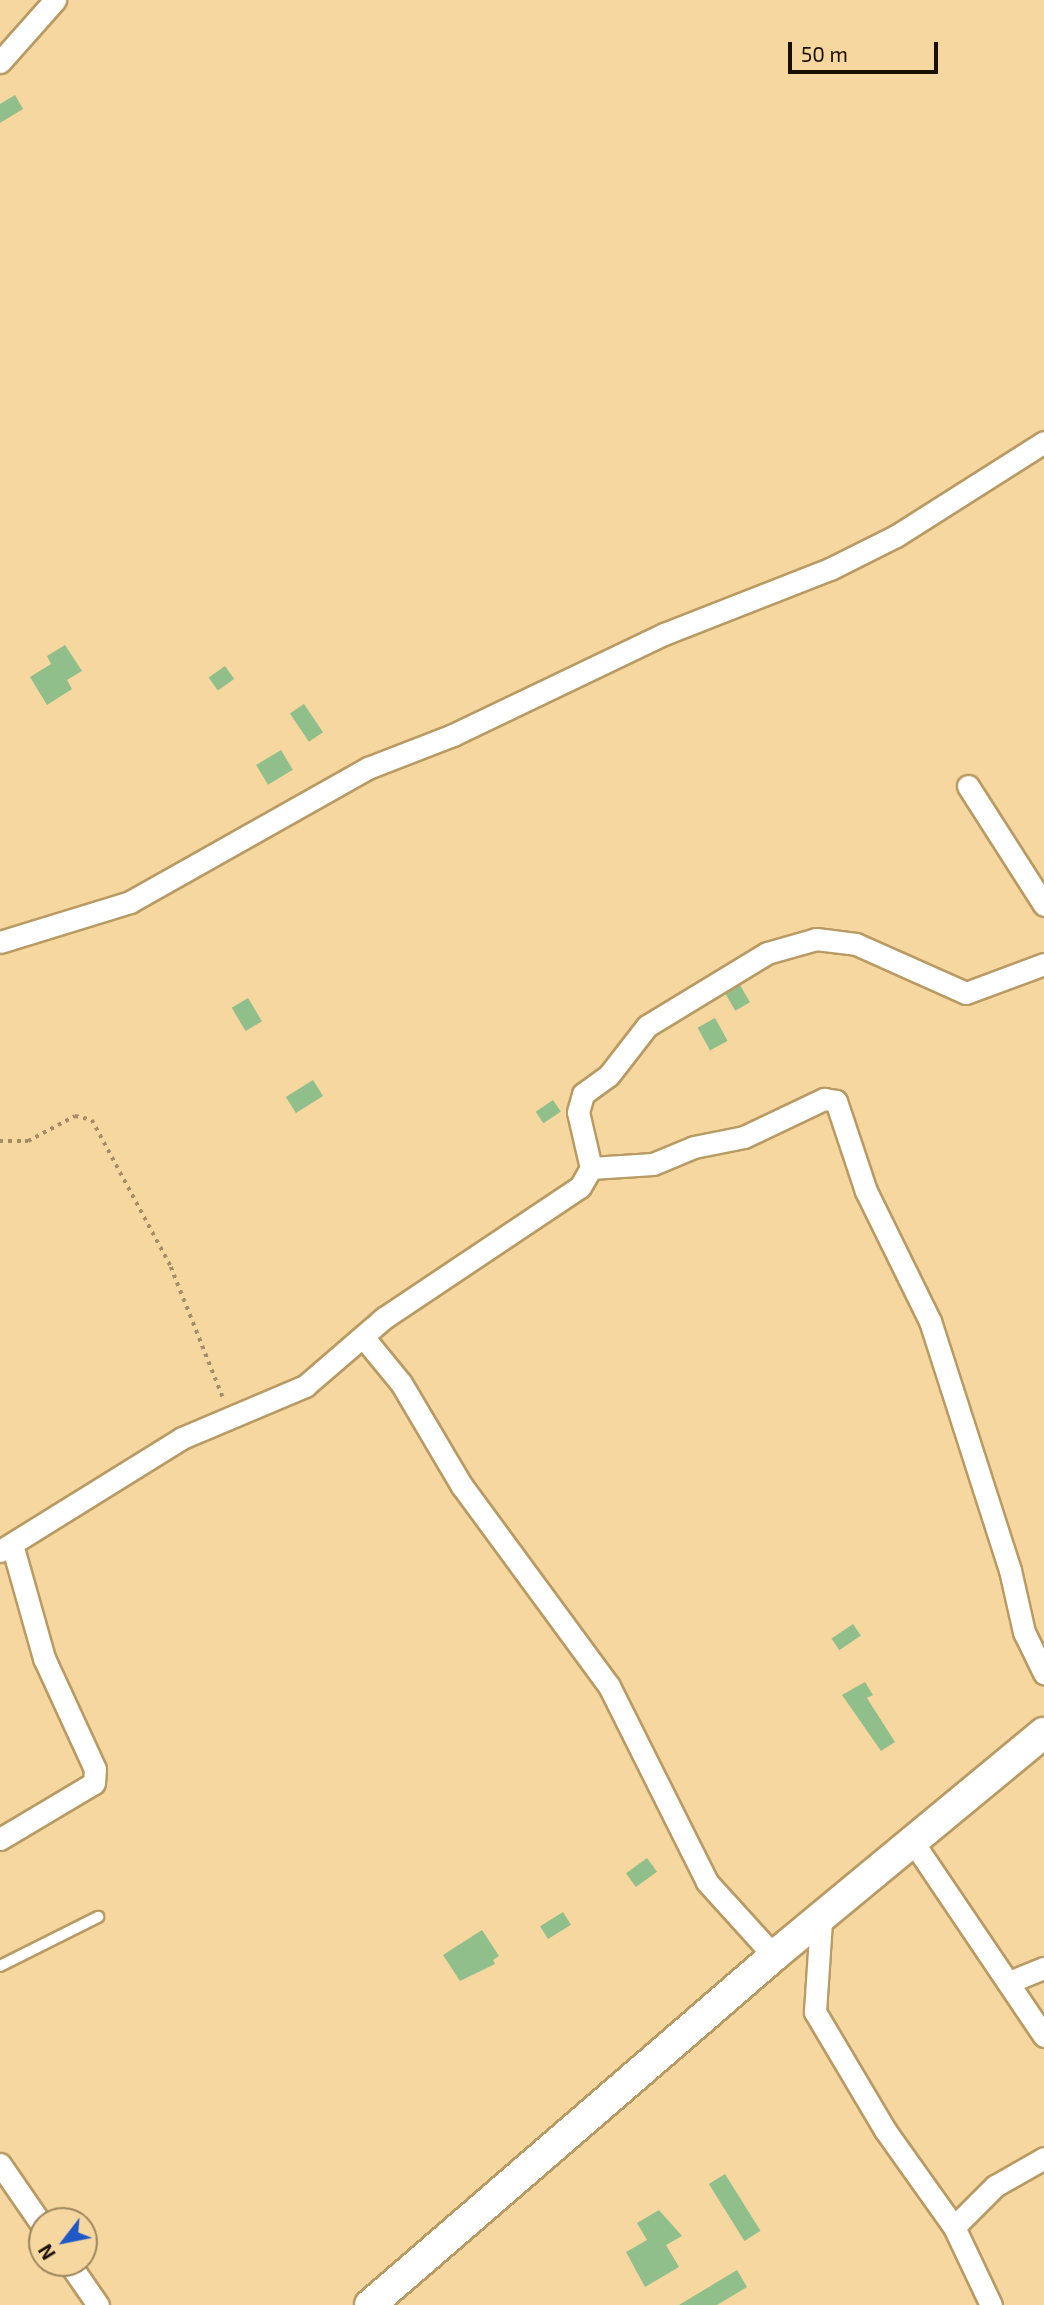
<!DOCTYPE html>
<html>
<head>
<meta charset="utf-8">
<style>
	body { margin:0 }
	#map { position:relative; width:1044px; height:2305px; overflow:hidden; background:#f6d79f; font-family:"Exo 2",sans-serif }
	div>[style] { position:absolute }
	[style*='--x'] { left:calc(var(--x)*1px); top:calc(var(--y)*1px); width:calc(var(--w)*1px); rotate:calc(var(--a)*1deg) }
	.building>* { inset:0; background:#91bf8b; transform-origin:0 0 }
	.path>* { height:3.5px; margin-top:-1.75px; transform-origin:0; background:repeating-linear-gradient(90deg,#a58d65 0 3.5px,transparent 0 8.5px) }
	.roads { filter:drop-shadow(2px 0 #b89a64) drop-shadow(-2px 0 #b89a64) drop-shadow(0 2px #b89a64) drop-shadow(0 -2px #b89a64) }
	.service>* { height:10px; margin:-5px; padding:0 5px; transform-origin:5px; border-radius:5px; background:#fff }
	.minor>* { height:21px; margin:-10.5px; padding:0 10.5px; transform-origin:10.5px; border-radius:10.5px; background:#fff }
	.secondary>* { height:30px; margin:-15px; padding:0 15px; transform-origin:15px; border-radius:15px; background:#fff }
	span { translate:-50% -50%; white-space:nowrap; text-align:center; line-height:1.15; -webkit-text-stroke:6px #f6d79f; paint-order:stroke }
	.north { position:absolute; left:28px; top:2207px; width:70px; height:70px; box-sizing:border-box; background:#f6d79f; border:2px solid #9e875f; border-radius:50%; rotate:238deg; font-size:19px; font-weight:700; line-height:28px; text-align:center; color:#190e00 }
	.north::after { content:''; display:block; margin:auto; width:24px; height:32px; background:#2058c5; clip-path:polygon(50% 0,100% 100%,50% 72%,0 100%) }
	.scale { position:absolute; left:788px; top:42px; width:150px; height:32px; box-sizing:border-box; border:4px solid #190e00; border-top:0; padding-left:9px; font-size:21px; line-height:24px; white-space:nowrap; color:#190e00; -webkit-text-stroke:5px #f6d79f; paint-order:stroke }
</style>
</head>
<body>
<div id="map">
	<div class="building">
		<div style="clip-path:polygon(15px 95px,23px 109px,0 123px,0 104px)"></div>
		<div style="clip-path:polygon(65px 645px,82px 671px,67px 680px,72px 689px,47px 705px,30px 677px,51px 664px,47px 656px)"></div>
		<div style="left:225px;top:666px;width:16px;height:20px;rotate:55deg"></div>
		<div style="left:304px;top:704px;width:34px;height:17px;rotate:56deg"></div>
		<div style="left:281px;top:750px;width:23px;height:29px;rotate:59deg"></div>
		<div style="left:740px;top:985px;width:20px;height:17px;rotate:60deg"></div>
		<div style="left:248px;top:998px;width:27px;height:19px;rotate:59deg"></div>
		<div style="left:715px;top:1018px;width:26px;height:20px;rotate:61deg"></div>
		<div style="left:313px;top:1080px;width:19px;height:32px;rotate:58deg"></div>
		<div style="left:553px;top:1100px;width:14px;height:21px;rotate:56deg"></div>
		<div style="left:853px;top:1624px;width:14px;height:26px;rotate:56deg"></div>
		<div style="clip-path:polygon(865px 1682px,873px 1695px,867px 1698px,895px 1742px,881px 1751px,842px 1695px)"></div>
		<div style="left:647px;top:1858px;width:17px;height:26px;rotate:54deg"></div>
		<div style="left:563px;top:1912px;width:15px;height:27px;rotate:58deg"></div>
		<div style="clip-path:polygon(482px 1930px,499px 1956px,493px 1960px,495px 1964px,460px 1981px,443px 1955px)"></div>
		<div style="left:725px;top:2174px;width:67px;height:19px;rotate:58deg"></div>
		<div style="clip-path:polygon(659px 2210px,682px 2236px,666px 2245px,679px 2267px,645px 2287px,626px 2252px,647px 2240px,637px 2223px)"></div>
		<div style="clip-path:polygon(737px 2270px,747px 2287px,717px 2305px,679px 2305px)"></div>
	</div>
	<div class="path">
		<div style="--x:0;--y:1141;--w:28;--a:0"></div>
		<div style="--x:28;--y:1141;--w:53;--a:-28"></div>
		<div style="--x:75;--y:1116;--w:17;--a:13"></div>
		<div style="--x:92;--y:1120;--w:167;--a:61.7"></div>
		<div style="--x:171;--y:1267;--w:143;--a:68.3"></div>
	</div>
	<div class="roads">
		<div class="service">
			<div style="--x:0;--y:1966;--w:110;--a:-26.6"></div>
		</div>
		<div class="minor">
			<div style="--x:0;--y:62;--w:83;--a:-48.4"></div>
			<div style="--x:968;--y:786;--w:141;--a:57.4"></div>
			<div style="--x:0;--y:942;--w:136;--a:-17.1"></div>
			<div style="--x:130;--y:902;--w:273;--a:-29.4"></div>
			<div style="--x:368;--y:768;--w:91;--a:-21.2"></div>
			<div style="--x:453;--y:735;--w:234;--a:-25.6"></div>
			<div style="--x:664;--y:634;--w:178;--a:-21.4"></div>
			<div style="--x:830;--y:569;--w:74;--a:-26.6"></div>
			<div style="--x:896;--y:536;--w:175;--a:-32.4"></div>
			<div style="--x:591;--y:1168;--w:62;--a:-3.7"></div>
			<div style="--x:653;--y:1164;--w:44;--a:-22.5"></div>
			<div style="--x:694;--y:1147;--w:51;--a:-11.3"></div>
			<div style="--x:744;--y:1137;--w:89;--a:-25.4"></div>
			<div style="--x:824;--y:1099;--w:12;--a:9"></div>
			<div style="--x:836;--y:1101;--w:95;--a:71.6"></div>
			<div style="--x:866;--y:1191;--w:145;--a:63.8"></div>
			<div style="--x:930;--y:1321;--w:262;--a:72.2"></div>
			<div style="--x:1010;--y:1570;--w:64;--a:77.3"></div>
			<div style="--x:1024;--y:1632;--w:46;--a:64"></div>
			<div style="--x:364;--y:1338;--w:58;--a:50.6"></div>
			<div style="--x:401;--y:1383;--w:120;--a:59.4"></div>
			<div style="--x:462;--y:1486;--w:248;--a:53.7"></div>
			<div style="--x:609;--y:1686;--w:219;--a:63.4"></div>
			<div style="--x:707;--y:1882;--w:100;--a:47.8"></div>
			<div style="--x:0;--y:1551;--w:214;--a:-31.8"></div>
			<div style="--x:182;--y:1438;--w:134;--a:-22.9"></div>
			<div style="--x:305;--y:1386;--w:104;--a:-40.7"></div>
			<div style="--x:384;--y:1318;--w:236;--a:-33.8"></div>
			<div style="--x:580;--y:1187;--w:22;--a:-60"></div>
			<div style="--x:591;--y:1168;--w:57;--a:-103.1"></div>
			<div style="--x:578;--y:1112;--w:19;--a:-74"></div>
			<div style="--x:583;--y:1094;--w:32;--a:-36"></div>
			<div style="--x:609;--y:1075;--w:62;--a:-52.2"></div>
			<div style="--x:647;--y:1026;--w:140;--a:-31.3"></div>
			<div style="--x:767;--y:953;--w:51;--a:-15.9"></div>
			<div style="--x:816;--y:939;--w:40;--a:7.1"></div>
			<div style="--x:856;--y:944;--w:120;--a:24"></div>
			<div style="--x:966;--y:993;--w:83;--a:-20.4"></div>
			<div style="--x:0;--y:1839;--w:109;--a:-30.8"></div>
			<div style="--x:94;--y:1783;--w:14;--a:-86"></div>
			<div style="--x:95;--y:1769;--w:122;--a:-114.7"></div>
			<div style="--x:44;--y:1658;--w:118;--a:-105.7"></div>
			<div style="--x:913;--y:1842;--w:234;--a:56"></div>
			<div style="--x:821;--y:1921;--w:91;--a:93.8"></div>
			<div style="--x:815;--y:2012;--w:137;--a:59.3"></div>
			<div style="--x:885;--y:2130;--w:119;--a:54.6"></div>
			<div style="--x:954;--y:2227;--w:86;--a:64.6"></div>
			<div style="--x:1009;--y:1982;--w:38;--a:-22"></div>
			<div style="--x:0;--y:2164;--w:74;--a:55.5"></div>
			<div style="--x:954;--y:2227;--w:58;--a:-45"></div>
			<div style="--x:995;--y:2186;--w:56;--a:-29.7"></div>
			<div style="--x:69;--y:2263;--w:51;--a:55.4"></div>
		</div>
		<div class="secondary">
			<div style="--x:370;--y:2305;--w:534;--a:-40.82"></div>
			<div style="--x:774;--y:1956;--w:350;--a:-39.6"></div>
		</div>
	</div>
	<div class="north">N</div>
	<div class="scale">50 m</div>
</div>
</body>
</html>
